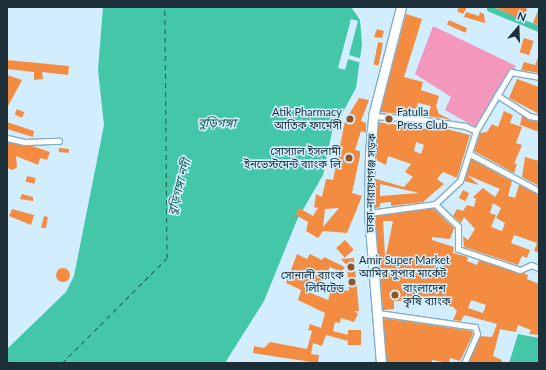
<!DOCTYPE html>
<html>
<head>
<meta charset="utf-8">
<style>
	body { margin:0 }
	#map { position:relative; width:546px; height:370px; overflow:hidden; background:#d2eefe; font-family:Lato,"Noto Sans Bengali",sans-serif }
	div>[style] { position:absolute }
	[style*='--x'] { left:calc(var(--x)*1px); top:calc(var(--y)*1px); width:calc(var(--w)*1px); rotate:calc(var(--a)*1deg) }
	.green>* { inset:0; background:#f397bd }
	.water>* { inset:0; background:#44c7a8 }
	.pier>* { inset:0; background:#d2eefe }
	.canal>* { height:6px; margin:-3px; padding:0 3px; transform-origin:3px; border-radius:3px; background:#44c7a8 }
	.ferry>* { height:1px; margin-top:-0.5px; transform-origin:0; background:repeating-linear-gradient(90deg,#185e4e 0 5px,transparent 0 9px) }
	.building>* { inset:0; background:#f38c40; transform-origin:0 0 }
	.round { border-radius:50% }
	.roads { filter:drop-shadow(1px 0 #81adc7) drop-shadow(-1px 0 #81adc7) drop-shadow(0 1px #81adc7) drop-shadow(0 -1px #81adc7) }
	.street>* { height:5px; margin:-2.5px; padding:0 2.5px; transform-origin:2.5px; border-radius:2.5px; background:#fff }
	.highway>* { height:9px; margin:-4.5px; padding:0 4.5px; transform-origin:4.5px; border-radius:4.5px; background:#fff }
	.dots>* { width:11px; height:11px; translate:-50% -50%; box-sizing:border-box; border:2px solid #d2eefe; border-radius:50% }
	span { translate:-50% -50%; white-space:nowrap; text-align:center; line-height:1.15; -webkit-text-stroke:3px #d2eefe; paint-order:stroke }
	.poi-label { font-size:11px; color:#1c2e38 }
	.right { translate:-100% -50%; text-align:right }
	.left { translate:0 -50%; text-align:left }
	.street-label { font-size:11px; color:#1c2e38 }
	.water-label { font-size:12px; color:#185e4e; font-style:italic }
	.frame { position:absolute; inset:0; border:8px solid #1c2e38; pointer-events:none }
	.north { position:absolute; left:498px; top:8px; width:40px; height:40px; -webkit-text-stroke:3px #d2eefe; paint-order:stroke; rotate:19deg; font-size:11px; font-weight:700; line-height:16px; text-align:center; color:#1c2e38 }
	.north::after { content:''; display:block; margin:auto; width:14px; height:18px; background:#1c2e38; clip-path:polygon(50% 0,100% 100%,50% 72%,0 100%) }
</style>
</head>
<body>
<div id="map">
	<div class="green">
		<div style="clip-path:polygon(433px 26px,516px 66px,477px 128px,445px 110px,451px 97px,415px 74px)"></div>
	</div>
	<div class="water">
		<div style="clip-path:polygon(103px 7px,351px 7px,360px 20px,362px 44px,356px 88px,332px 132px,323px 175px,297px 220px,264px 301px,225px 363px,7px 363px,7px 349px,66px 292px,74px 276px,104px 125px,98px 70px)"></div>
		<div style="clip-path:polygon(518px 334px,539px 338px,539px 363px,509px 363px)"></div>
	</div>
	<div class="pier">
		<div style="clip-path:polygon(351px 19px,358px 21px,349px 55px,362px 59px,362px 63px,348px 59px,345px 70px,338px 68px)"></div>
	</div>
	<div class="canal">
		<div style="--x:490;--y:9;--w:53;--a:22.2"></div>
	</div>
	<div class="ferry">
		<div style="--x:62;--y:363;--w:148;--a:-45"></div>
		<div style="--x:167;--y:258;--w:251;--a:-90.5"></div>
	</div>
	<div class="building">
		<div style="clip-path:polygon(459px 7px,467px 7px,463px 14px,457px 11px)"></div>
		<div style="clip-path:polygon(494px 7px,526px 7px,527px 10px,521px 19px)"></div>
		<div style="clip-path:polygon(539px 8px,539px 26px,533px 23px)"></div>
		<div style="clip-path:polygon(466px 12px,479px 16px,480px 12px,484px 14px,485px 23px,464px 17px)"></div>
		<div style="clip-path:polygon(406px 14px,422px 19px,404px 77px,423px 82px,421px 90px,439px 96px,436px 106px,439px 114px,452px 120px,428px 116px,431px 106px,418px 103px,414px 115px,380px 112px)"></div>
		<div style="left:449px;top:20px;width:20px;height:5px;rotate:24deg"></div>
		<div style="clip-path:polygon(377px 29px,384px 31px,382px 38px,374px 37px)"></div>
		<div style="left:524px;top:38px;width:10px;height:15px;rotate:17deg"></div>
		<div style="left:378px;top:42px;width:5px;height:23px;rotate:11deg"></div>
		<div style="clip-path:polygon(539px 55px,539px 73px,521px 70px,524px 62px,535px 65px)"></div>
		<div style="clip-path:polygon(7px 60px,69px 66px,68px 75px,42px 72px,43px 79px,34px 80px,34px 72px,7px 69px)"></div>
		<div style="clip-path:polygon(7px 75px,22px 80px,8px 106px,7px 106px)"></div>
		<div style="clip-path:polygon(517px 79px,539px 87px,539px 114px,509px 98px)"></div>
		<div style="clip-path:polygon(evenodd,359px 98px,369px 100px,361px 121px,366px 123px,366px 133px,361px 131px,355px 150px,360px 151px,360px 156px,352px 193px,362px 196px,347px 233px,323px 231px,318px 238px,306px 231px,308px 222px,296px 215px,299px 208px,313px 216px,318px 208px,314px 207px,316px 194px,322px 197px,326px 179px,333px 180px,345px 121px,359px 98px,339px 208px,323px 227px,325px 209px,339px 208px)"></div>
		<div style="left:17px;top:109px;width:8px;height:6px;rotate:23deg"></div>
		<div style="clip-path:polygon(504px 111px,513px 115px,510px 123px,522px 127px,516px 143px,522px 145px,514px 164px,517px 164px,514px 173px,474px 151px,480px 133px,487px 132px,492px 124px,498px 127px)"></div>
		<div style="clip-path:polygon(522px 116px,539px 122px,539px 132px,520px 125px)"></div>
		<div style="clip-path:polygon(7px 122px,34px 131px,33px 137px,7px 129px)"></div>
		<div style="clip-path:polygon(evenodd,378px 122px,425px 129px,427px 124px,470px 135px,457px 178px,443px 172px,437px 179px,444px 184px,423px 202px,391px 206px,391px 202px,380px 203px,380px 207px,375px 208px,376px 179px,404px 187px,413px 177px,405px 172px,411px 164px,388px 156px,386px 165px,376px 160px,378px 122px,416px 142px,424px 145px,421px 154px,414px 151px,416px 142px,378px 122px,380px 184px,419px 193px,380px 196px,380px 184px)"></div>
		<div style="clip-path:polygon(7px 142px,32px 146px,50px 152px,47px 160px,40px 158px,38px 165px,16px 156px,17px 167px,13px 170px,7px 168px)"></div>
		<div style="left:59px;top:148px;width:10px;height:4px;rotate:6deg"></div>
		<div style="clip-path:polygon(525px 157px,539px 161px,539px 186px,522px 177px)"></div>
		<div style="clip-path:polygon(evenodd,471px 159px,512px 181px,508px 196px,515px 198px,519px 185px,539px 195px,539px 253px,534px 251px,537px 243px,514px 235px,511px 243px,530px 250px,527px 258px,522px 256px,518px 265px,464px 247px,463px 236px,468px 240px,475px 229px,464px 217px,461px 223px,453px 216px,457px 209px,463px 211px,467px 205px,474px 207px,476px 199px,473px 197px,483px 188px,495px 197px,500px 189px,467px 175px,479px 185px,464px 181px,471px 159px,493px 203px,501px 208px,496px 218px,505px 223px,502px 231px,491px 227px,496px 215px,490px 213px,493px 203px)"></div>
		<div style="left:27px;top:176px;width:9px;height:6px;rotate:13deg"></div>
		<div style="left:463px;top:190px;width:7px;height:9px;rotate:27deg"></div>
		<div style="clip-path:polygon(22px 194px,33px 197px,33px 201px,20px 199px)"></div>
		<div style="clip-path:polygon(evenodd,433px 208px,454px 228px,450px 239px,432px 237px,432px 240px,454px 247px,453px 253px,468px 257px,467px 261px,477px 265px,479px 260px,523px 273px,528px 275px,527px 279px,539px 284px,539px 335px,529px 334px,531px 330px,518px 325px,516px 332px,500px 329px,493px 356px,502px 360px,501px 363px,468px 363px,480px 336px,492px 337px,497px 324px,464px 315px,461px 321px,453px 320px,457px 311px,453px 307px,412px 296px,412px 301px,394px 301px,394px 309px,383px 310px,375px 216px,433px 208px,383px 221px,393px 221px,386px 255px,385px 255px,383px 221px,433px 208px,471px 300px,486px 305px,483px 313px,468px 308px,471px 300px)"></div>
		<div style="clip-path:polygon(12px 209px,34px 215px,31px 225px,9px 216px)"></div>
		<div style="clip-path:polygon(44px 216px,48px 217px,46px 228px,41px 228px)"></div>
		<div style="left:345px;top:240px;width:13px;height:12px;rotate:48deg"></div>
		<div style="clip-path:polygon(297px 254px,307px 259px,310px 254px,322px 260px,324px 257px,345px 267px,341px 272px,330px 267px,321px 284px,312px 280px,306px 291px,328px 300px,332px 287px,349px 291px,347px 268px,351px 270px,341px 259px,354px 258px,359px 311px,354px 311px,358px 314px,354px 322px,341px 318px,340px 323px,335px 322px,333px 331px,348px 335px,348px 330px,361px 330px,361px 345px,348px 345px,348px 341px,326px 335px,322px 346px,313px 343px,311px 354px,319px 355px,318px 363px,253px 353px,254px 346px,264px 348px,270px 342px,307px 349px,312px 331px,308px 330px,310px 324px,321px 328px,325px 313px,298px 300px,301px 290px,286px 283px)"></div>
		<div class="round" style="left:56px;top:268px;width:14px;height:14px"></div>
		<div style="clip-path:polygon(383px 318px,472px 331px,473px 334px,460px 361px,450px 358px,449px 363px,432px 360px,432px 363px,387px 363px)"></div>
	</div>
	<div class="roads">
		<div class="street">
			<div style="--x:497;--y:95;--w:38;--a:33"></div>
			<div style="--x:529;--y:116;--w:10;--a:11"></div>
			<div style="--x:373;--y:116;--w:45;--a:3.8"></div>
			<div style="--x:418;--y:119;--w:48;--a:8.5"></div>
			<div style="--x:465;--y:126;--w:12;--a:24"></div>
			<div style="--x:476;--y:131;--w:69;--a:-59.3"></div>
			<div style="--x:511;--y:72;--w:28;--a:10"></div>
			<div style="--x:7;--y:138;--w:18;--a:13"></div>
			<div style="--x:25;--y:142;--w:34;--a:-2"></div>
			<div style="--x:470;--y:154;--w:78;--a:28.2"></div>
			<div style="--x:435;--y:204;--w:34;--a:-43"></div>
			<div style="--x:460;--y:181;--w:52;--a:-72.3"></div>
			<div style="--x:369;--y:213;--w:67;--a:-7.8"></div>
			<div style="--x:435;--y:204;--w:32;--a:44"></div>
			<div style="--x:458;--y:226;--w:23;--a:90"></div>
			<div style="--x:458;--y:249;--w:65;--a:18.7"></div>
			<div style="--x:520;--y:270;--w:12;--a:-24"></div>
			<div style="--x:531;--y:265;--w:9;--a:21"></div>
			<div style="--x:378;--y:313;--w:98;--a:8.2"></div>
			<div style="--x:475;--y:327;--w:7;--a:74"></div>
			<div style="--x:477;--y:334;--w:32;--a:114"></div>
		</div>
		<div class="highway">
			<div style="--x:381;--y:363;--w:150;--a:-94.6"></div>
			<div style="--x:369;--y:213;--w:60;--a:-89"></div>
			<div style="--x:370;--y:153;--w:37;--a:-85"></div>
			<div style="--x:373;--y:116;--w:113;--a:-75.6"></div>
		</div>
	</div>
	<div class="dots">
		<div style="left:350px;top:119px;background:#955322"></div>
		<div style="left:389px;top:119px;background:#955322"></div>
		<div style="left:349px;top:158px;background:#955322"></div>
		<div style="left:351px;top:267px;background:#955322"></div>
		<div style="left:352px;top:282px;background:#955322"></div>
		<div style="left:395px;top:295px;background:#955322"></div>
	</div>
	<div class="poi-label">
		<span class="right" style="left:342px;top:119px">Atik Pharmacy<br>আতিক ফার্মেসী</span>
		<span class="left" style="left:397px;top:119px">Fatulla<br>Press Club</span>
		<span class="right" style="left:341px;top:158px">সোস্যাল ইসলামী<br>ইনভেস্টমেন্ট ব্যাংক লি</span>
		<span class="left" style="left:359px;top:267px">Amir Super Market<br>আমির সুপার মার্কেট</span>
		<span class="right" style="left:344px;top:282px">সোনালী ব্যাংক<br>লিমিটেড</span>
		<span class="left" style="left:403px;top:295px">বাংলাদেশ<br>কৃষি ব্যাংক</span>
	</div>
	<div class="street-label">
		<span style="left:371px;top:183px;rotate:-89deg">ঢাকা-নারায়ণগঞ্জ সড়ক</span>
	</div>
	<div class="water-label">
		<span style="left:217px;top:123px">বুড়িগঙ্গা</span>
		<span style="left:179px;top:187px;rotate:-75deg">বুড়িগঙ্গা নদী</span>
	</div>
	<div class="frame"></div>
	<div class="north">N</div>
</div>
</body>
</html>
